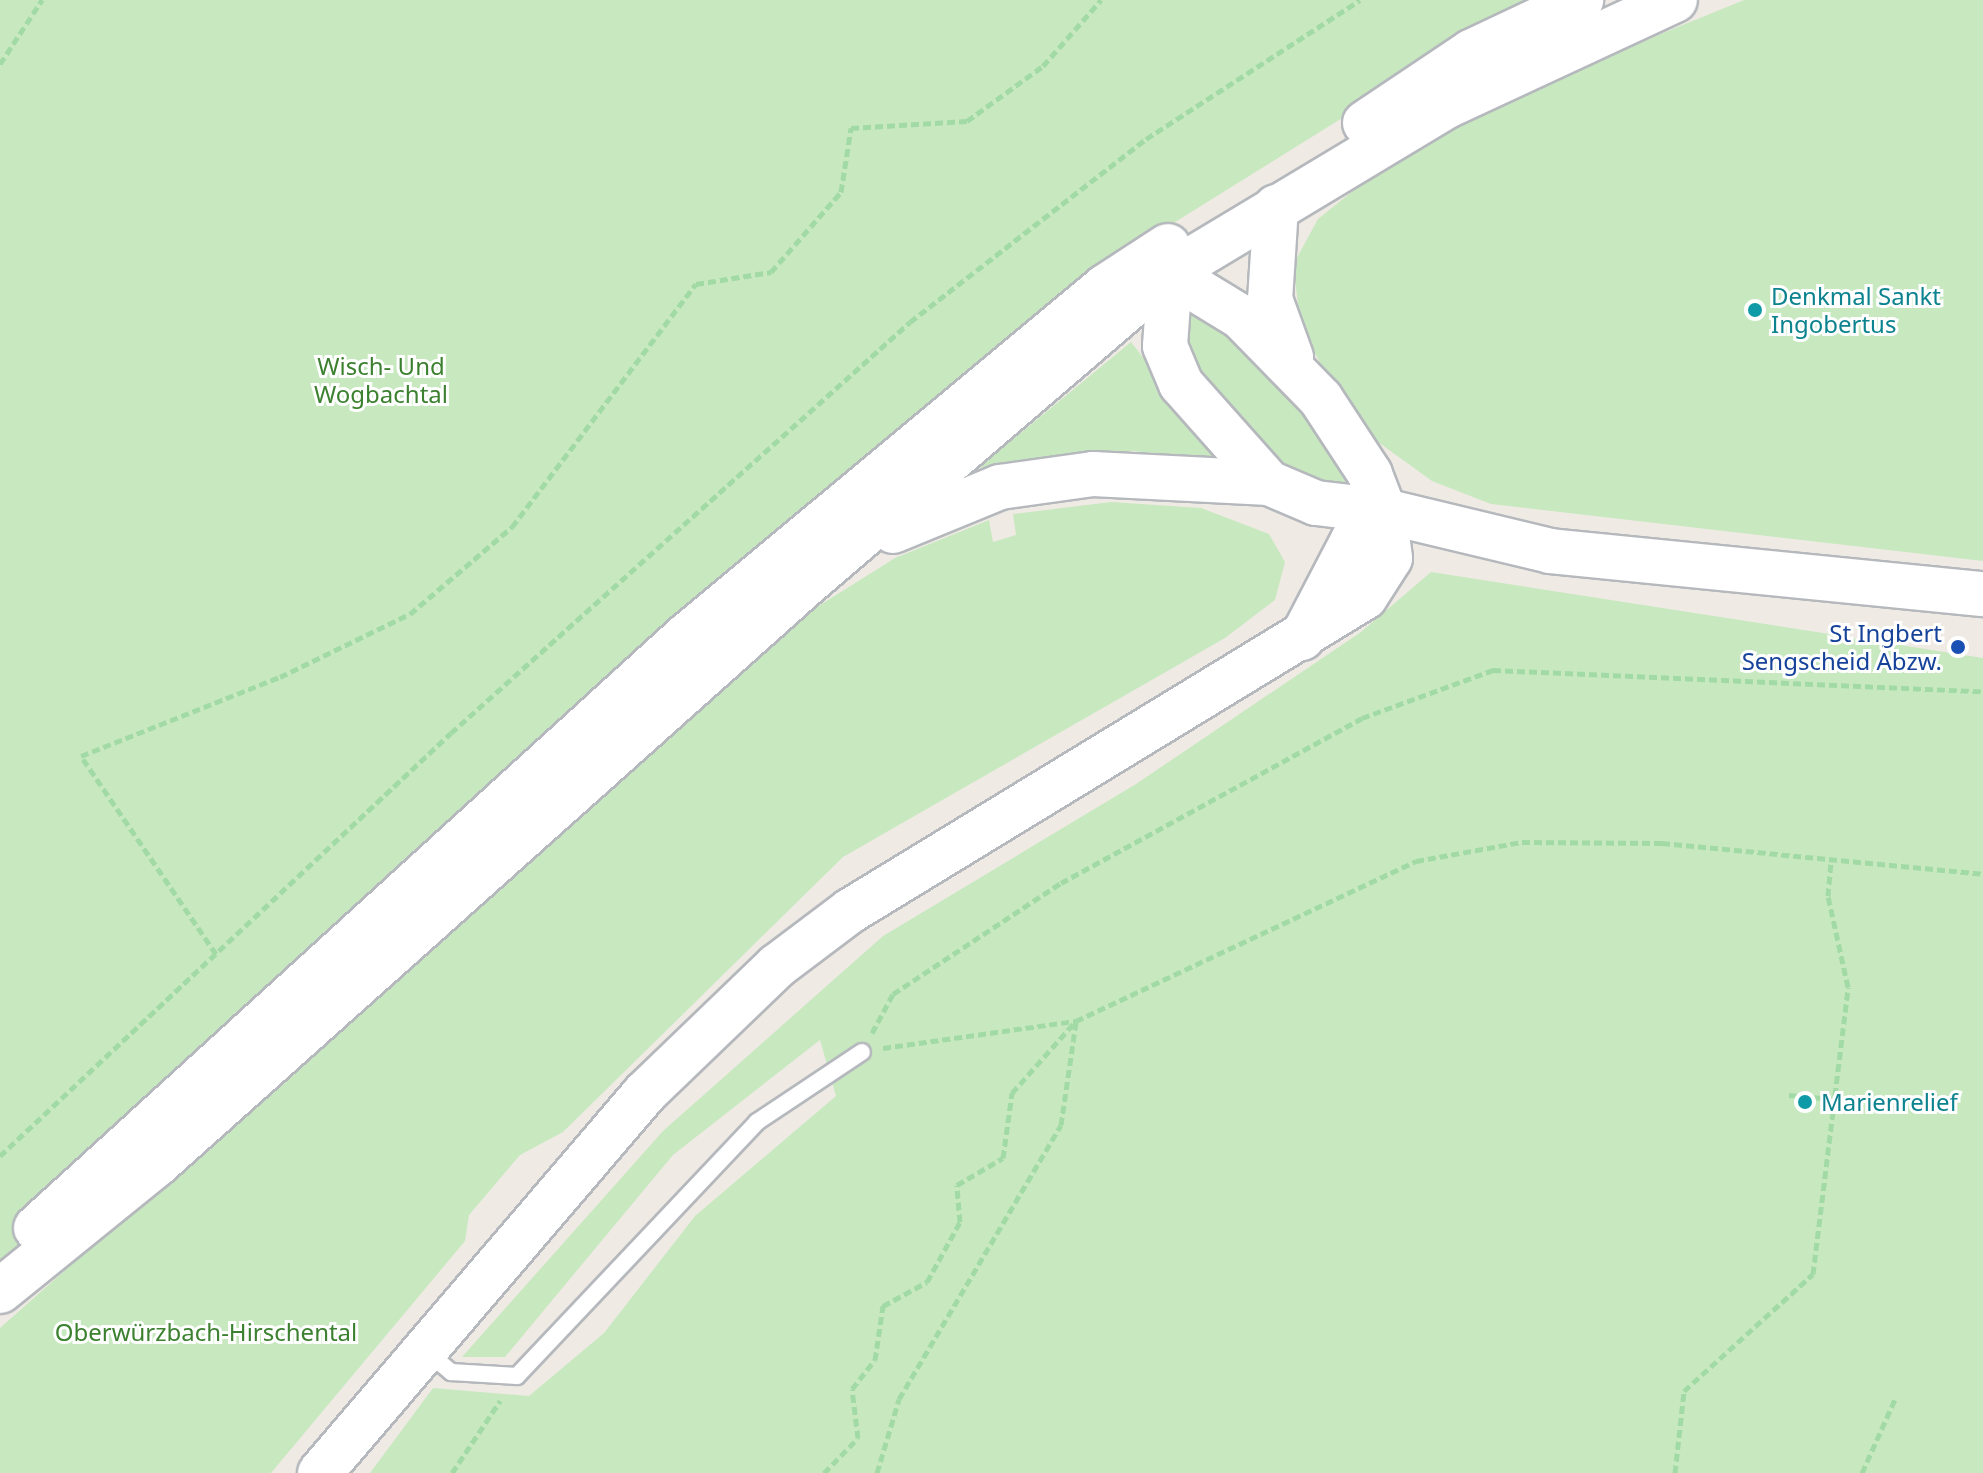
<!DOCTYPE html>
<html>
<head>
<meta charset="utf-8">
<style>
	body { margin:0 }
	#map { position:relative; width:1983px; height:1473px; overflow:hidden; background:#efebe4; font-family:"Noto Sans",sans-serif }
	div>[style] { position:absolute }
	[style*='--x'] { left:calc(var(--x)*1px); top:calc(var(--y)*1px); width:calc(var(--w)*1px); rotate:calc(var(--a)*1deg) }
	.green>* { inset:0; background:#c8e8c0 }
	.path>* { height:5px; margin-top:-2.5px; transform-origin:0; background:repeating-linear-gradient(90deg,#a2daa6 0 8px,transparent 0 12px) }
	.roads { filter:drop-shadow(2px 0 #b5b8bc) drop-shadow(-2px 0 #b5b8bc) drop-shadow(0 2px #b5b8bc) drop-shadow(0 -2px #b5b8bc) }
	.lane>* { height:16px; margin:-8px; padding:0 8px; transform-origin:8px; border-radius:8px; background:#fff }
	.secondary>* { height:44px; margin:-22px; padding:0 22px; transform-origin:22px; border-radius:22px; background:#fff }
	.dots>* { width:22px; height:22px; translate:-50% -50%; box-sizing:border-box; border:4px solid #fff; border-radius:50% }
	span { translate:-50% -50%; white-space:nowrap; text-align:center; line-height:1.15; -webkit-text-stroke:6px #fff; paint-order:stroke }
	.culture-label { font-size:24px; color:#0d838f }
	.left { translate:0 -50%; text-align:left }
	.park-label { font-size:24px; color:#3c8130 }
	.transit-label { font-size:24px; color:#164399 }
	.right { translate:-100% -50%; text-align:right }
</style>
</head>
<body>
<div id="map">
	<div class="green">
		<div style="clip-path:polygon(0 0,1549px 0,1466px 41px,1148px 239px,0 1275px)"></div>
		<div style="clip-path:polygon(1744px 0,1983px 0,1983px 561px,1491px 504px,1432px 481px,1378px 442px,1333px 387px,1301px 327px,1293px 265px,1318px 219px,1404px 150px,1506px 97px)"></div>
		<div style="clip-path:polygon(1182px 307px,1200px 312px,1280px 376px,1346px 470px,1344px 496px,1280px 465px,1233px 423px,1183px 348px)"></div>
		<div style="clip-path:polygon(1131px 342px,1222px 459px,1132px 451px,978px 468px)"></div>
		<div style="clip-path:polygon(1111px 502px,1201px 508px,1269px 534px,1285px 562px,1275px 600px,1225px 638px,843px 857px,563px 1132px,520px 1155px,469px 1215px,465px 1241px,271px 1473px,0 1473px,0 1328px,801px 617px,895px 558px,989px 520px,993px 542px,1016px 535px,1013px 514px)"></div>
		<div style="clip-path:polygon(1431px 572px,1983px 658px,1983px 1473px,370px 1473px,433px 1388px,529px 1396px,604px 1333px,695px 1216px,836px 1096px,820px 1040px,673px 1155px,505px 1357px,462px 1357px,663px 1131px,883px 936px,1136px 784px,1361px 632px)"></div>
	</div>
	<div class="path">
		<div style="--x:0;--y:64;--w:77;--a:-56.7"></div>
		<div style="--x:216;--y:954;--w:240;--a:-124.3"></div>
		<div style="--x:81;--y:756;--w:214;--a:-21.7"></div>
		<div style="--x:280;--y:677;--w:144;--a:-25.9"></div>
		<div style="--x:410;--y:614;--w:134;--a:-40.5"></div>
		<div style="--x:512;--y:527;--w:305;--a:-52.9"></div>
		<div style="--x:696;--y:284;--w:76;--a:-9.1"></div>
		<div style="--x:771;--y:272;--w:106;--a:-48.8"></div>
		<div style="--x:841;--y:192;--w:65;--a:-81.1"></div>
		<div style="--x:851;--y:128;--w:116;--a:-3.5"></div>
		<div style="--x:967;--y:121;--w:94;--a:-35.9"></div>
		<div style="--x:1043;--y:66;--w:88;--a:-48.7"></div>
		<div style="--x:872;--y:1033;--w:44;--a:-61.7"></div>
		<div style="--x:893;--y:994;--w:201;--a:-33.5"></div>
		<div style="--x:1061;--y:883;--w:343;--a:-28.7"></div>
		<div style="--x:1362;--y:718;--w:140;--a:-20.1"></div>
		<div style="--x:1493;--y:670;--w:490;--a:2.5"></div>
		<div style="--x:883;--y:1048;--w:195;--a:-8"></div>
		<div style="--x:1076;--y:1021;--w:376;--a:-25.2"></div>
		<div style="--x:1416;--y:861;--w:108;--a:-10.2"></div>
		<div style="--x:1522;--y:842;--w:140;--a:0.4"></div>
		<div style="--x:1662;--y:843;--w:322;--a:5.5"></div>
		<div style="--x:1789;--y:1095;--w:44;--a:5.2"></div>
		<div style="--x:0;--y:1156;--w:618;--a:-43.17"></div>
		<div style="--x:451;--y:733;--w:616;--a:-41.84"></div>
		<div style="--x:910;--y:322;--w:299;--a:-37.8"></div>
		<div style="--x:1146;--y:139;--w:255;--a:-33"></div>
		<div style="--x:452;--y:1473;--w:87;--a:-56.3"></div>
		<div style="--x:824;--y:1473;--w:49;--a:-45.8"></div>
		<div style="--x:858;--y:1438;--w:49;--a:-97"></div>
		<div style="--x:852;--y:1389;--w:37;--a:-52"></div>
		<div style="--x:875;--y:1360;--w:55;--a:-81.6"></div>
		<div style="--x:883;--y:1306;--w:50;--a:-28.6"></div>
		<div style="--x:927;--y:1282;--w:68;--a:-61.2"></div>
		<div style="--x:960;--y:1222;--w:37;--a:-95"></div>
		<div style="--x:957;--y:1185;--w:53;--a:-30.4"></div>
		<div style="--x:1003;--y:1158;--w:66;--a:-82.1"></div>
		<div style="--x:1012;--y:1093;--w:95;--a:-48.4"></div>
		<div style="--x:877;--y:1473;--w:77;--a:-73.4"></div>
		<div style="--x:899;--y:1399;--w:318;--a:-59.4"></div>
		<div style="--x:1061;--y:1125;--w:104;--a:-81.7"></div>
		<div style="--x:1675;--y:1473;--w:82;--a:-83.7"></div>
		<div style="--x:1684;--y:1391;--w:174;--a:-42.2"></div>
		<div style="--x:1813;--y:1274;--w:289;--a:-83"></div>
		<div style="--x:1848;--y:987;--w:93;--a:-102.4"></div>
		<div style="--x:1828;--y:896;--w:36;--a:-85"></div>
		<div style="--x:1862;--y:1473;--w:83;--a:-65.9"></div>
	</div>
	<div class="roads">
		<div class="lane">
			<div style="--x:426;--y:1351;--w:33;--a:40"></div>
			<div style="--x:451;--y:1372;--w:66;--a:3.5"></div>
			<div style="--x:517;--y:1376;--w:349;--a:-46.6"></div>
			<div style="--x:757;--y:1122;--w:126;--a:-33.7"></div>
		</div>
		<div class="secondary">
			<div style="--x:1365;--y:123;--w:128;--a:-33.8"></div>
			<div style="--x:1471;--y:52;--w:122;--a:-25.3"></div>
			<div style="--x:1276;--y:207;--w:92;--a:93.7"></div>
			<div style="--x:1270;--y:299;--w:62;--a:70.1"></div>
			<div style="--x:1171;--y:262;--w:84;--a:94.1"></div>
			<div style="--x:1165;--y:346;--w:41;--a:67.2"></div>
			<div style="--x:1181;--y:384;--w:132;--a:48.4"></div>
			<div style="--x:1269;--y:483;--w:51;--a:23.1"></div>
			<div style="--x:1316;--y:503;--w:68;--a:6.7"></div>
			<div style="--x:1384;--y:511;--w:171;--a:13.5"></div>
			<div style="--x:1550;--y:551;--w:435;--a:5.7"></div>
			<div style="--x:893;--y:531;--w:116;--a:-22.4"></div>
			<div style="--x:1000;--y:487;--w:94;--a:-8"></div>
			<div style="--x:1093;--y:474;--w:176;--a:2.9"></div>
			<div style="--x:1302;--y:638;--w:110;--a:-62.5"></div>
			<div style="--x:1353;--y:540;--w:42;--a:-43.1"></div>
			<div style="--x:36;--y:1228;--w:879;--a:-42.33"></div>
			<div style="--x:686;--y:636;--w:545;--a:-39.79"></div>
			<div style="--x:1105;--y:287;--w:75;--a:-33.1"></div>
			<div style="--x:0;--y:1291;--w:202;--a:-39"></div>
			<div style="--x:157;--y:1164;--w:869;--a:-41.78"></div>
			<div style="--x:805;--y:585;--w:479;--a:-40.6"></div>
			<div style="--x:1169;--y:273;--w:327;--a:-31"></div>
			<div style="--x:1449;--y:105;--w:249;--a:-24.9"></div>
			<div style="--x:320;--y:1473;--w:500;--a:-49.46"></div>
			<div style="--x:645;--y:1093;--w:183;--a:-43.9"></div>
			<div style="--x:777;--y:966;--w:91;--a:-37"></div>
			<div style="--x:850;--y:911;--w:603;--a:-31.37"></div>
			<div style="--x:1365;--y:597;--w:46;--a:-57.3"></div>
			<div style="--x:1390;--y:558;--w:47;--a:-97.3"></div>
			<div style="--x:1384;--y:511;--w:40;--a:-111"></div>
			<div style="--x:1370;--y:474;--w:90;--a:-123.2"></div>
			<div style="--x:1321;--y:399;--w:115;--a:-134.3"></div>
			<div style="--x:1241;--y:317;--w:84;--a:-148.6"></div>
			<div style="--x:1169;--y:273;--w:24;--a:180"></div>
		</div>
	</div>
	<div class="dots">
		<div style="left:1755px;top:310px;background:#0f9aa8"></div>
		<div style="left:1958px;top:647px;background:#1a4fb4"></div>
		<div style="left:1805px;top:1102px;background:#0f9aa8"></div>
	</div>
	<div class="culture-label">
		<span class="left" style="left:1771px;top:310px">Denkmal Sankt<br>Ingobertus</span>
		<span class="left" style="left:1821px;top:1102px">Marienrelief</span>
	</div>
	<div class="park-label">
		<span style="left:381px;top:380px">Wisch- Und<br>Wogbachtal</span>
		<span style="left:206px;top:1332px">Oberwürzbach-Hirschental</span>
	</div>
	<div class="transit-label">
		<span class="right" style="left:1942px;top:647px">St Ingbert<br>Sengscheid Abzw.</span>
	</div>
</div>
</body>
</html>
